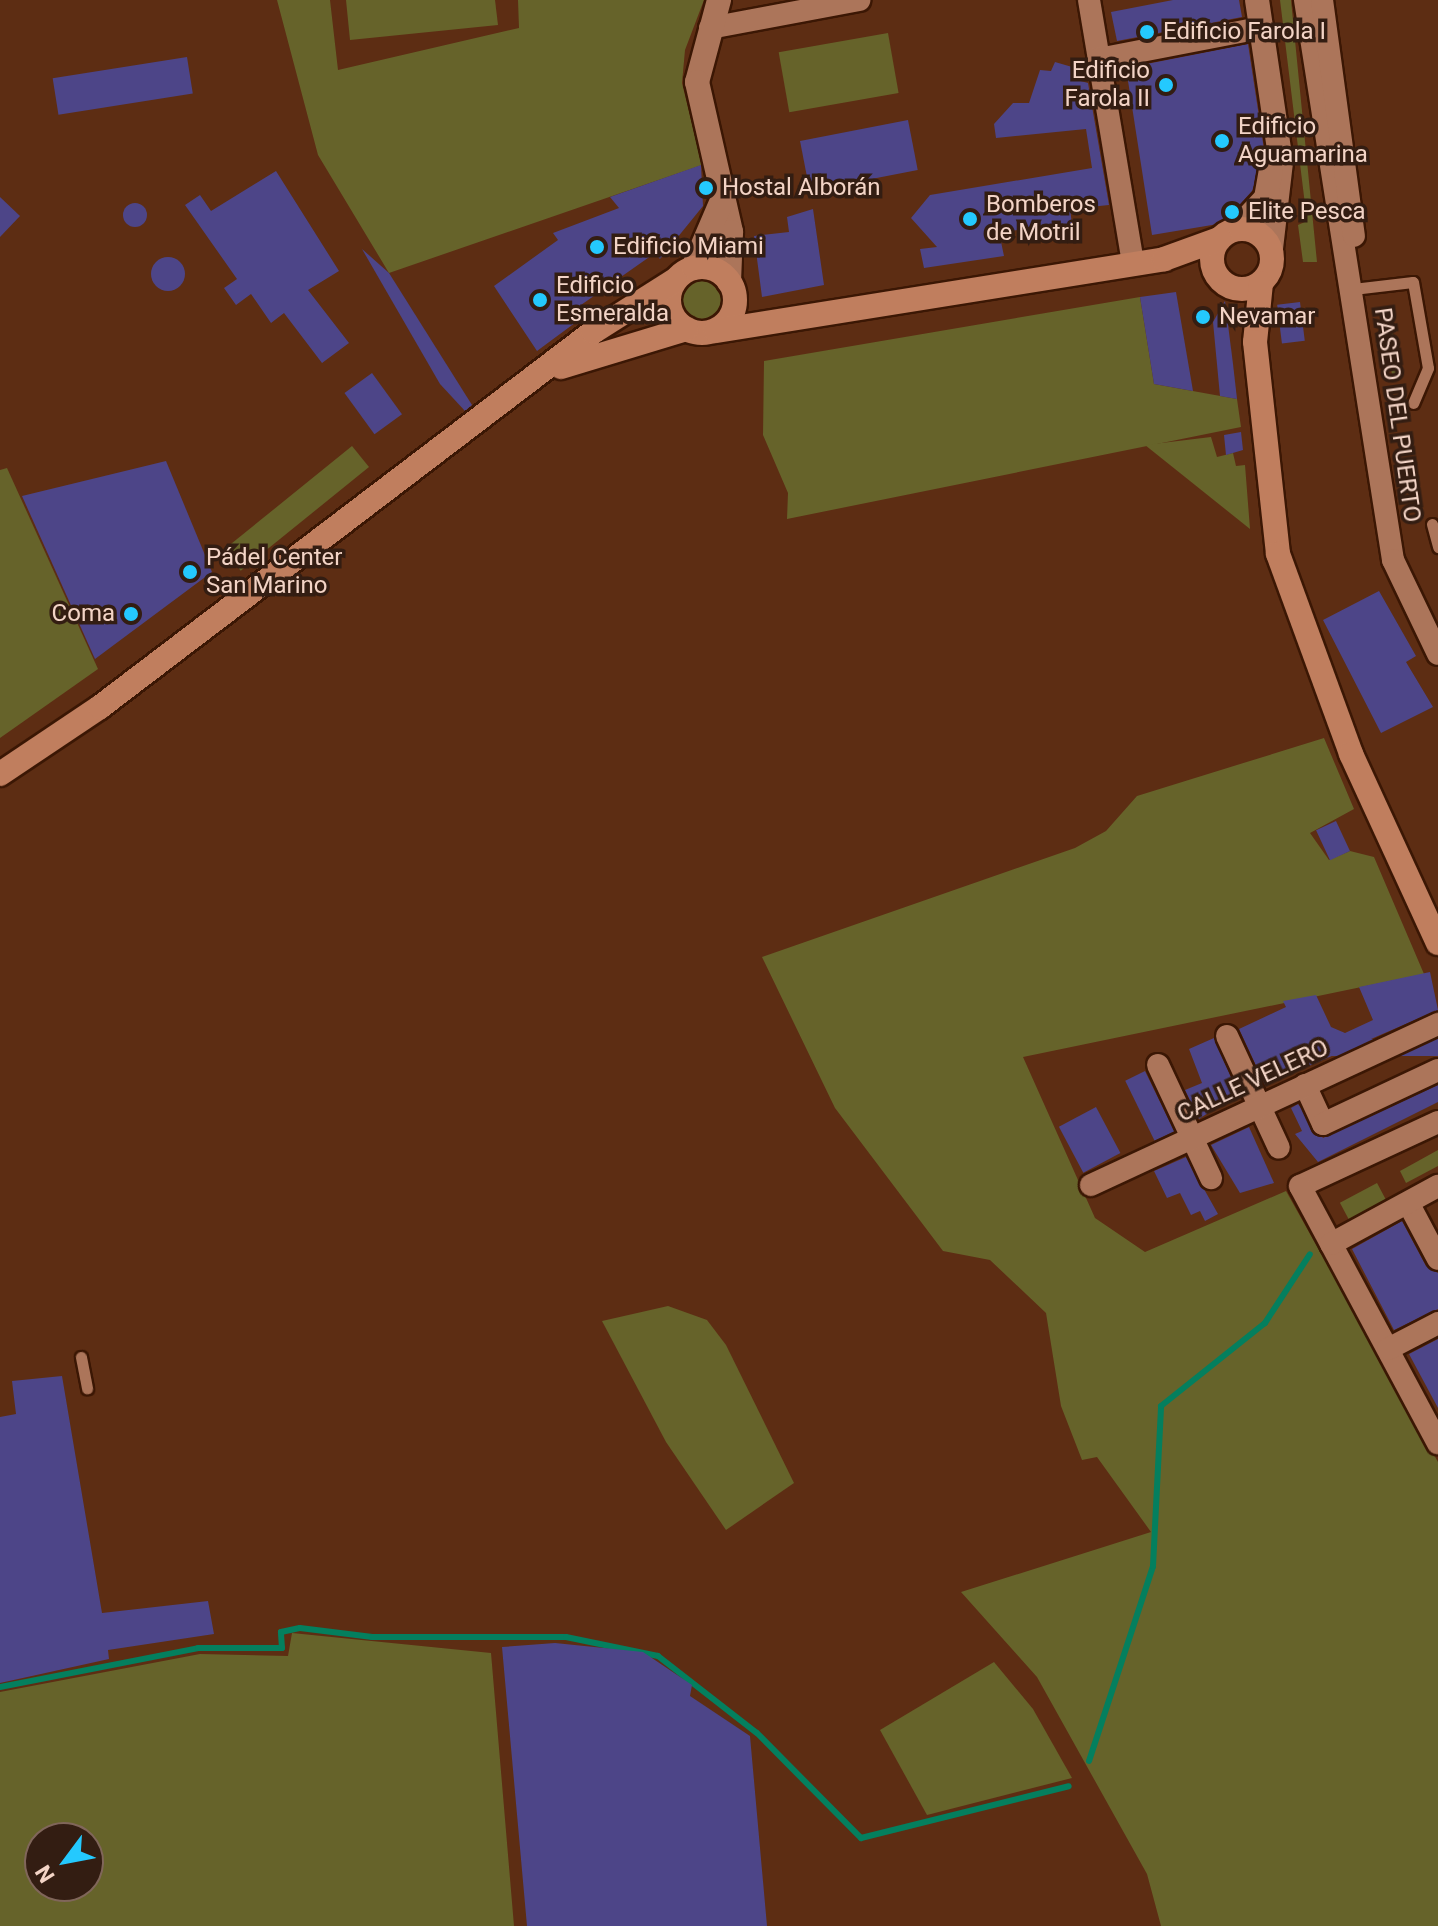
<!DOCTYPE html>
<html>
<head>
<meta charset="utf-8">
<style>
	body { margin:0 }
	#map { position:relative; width:1438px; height:1926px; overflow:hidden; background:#5d2d13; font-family:Roboto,sans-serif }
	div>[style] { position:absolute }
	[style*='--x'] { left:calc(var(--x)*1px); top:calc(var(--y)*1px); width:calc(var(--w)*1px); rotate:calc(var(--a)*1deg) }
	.green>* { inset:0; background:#66632a; transform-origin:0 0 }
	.round { border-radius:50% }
	.stream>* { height:6px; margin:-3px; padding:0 3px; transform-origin:3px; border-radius:3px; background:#047f5e }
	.building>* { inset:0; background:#4d4588; transform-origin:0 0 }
	.roads { filter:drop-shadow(2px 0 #3b1704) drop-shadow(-2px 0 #3b1704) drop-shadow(0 2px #3b1704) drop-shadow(0 -2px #3b1704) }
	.lane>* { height:11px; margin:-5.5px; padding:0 5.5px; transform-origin:5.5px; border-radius:5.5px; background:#ac755a }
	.street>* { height:22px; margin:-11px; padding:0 11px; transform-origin:11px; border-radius:11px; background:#ac755a }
	.secondary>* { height:24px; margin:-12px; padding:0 12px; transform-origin:12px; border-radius:12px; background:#ac755a }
	.highway>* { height:24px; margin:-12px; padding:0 12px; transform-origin:12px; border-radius:12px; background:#c07e5e }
	.highway>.ring { margin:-12px; padding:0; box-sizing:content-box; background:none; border:24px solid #c07e5e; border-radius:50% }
	.dots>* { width:22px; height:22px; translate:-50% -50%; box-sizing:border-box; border:4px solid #331d12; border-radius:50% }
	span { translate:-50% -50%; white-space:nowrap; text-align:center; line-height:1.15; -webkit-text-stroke:7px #331d12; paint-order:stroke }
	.poi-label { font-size:24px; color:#f3d4c6 }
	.left { translate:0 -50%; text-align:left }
	.right { translate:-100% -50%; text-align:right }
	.street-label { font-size:24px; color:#f3d4c6 }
	.north { position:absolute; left:24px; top:1822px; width:80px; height:80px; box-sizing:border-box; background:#331d12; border:2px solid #80665a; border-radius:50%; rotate:238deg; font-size:22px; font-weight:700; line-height:32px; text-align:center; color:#f3d4c6 }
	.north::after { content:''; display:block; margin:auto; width:28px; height:36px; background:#24c9fe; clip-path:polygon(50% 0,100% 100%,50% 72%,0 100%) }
</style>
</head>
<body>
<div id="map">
	<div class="green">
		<div style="clip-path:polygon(277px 0,330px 0,338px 70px,519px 28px,518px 0,704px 0,685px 50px,682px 83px,702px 165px,389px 273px,318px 155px)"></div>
		<div style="clip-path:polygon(346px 0,495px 0,498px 25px,350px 40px)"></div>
		<div style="clip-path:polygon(1280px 0,1291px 0,1317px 262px,1303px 262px,1298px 225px,1307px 221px)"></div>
		<div style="left:888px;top:33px;width:61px;height:111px;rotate:80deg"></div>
		<div class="round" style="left:681px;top:280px;width:40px;height:40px"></div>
		<div style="clip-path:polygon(1140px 297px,1154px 384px,1237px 399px,1241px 427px,787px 519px,788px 493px,763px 435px,764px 361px)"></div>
		<div style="clip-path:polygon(1389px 312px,1401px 379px,1393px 381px,1382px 313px)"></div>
		<div style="clip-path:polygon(1211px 437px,1217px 457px,1233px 453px,1236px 466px,1245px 465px,1250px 529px,1145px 445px)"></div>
		<div style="left:352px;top:446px;width:27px;height:165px;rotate:51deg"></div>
		<div style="clip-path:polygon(7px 468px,98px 669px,0 738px,0 470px)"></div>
		<div style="clip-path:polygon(1324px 738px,1354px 809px,1310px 833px,1329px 860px,1350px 851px,1374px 857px,1424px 974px,1023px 1057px,1095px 1218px,1145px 1252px,1286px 1191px,1438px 1462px,1438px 1926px,1161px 1926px,1147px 1874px,1037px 1677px,961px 1592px,1151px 1532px,1097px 1457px,1082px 1460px,1061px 1406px,1046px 1313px,990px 1260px,943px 1251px,835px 1108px,762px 957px,1075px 848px,1106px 831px,1137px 796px)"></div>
		<div style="clip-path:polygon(1438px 1150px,1438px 1166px,1406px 1183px,1400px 1171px)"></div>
		<div style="left:1377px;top:1183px;width:19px;height:42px;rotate:62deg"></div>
		<div style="clip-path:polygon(668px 1306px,707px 1320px,726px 1345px,794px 1483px,726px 1530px,666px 1442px,602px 1321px)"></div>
		<div style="clip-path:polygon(evenodd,292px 1633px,491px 1653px,514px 1926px,0 1926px,0 1692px,200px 1654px,288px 1656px,292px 1633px,88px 1838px,88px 1886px,40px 1886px,40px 1838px,88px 1838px)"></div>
		<div style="clip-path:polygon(994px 1662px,1033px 1709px,1072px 1778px,927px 1815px,880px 1730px)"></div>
	</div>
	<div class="stream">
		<div style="--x:0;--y:1687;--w:202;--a:-11.1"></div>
		<div style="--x:198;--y:1648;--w:84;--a:0"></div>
		<div style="--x:282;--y:1648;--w:16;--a:-94"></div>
		<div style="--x:281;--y:1632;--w:19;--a:-12"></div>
		<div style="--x:300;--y:1628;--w:73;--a:7.1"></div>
		<div style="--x:372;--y:1637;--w:194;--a:0"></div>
		<div style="--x:566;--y:1637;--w:94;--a:11.7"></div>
		<div style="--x:658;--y:1656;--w:125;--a:37.9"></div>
		<div style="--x:757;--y:1733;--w:148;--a:45.3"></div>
		<div style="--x:861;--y:1838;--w:214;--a:-14"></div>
		<div style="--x:1089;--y:1761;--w:205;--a:-71.8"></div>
		<div style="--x:1153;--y:1566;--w:160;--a:-87.1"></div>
		<div style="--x:1161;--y:1406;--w:133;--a:-38.6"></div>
		<div style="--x:1265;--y:1323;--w:82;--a:-56.9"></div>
	</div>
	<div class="building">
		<div style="clip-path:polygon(1173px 0,1239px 0,1242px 17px,1117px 41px,1111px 12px)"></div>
		<div style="clip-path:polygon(1248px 44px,1265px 156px,1252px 191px,1224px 223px,1152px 235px,1126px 68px)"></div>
		<div style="left:187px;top:57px;width:37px;height:136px;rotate:81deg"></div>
		<div style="clip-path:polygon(1055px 62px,1079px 69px,1077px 80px,1088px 83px,1109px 205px,1070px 209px,1072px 224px,999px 232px,1004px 256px,924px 268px,920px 249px,937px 247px,911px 218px,930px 195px,1092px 168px,1086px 129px,996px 138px,994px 124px,1013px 103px,1029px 103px,1040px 70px,1051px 71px)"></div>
		<div style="left:908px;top:120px;width:51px;height:110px;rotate:79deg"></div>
		<div style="clip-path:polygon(701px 165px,703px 206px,660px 259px,655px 253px,581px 305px,587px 314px,537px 351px,494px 286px,558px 240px,553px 233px,619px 208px,610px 197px)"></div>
		<div style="clip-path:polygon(276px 171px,339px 271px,308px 290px,349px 343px,322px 363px,284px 313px,271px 323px,251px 294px,236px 305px,224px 288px,237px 279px,185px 205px,200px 195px,211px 211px)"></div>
		<div style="clip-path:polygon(0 197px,20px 216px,0 237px)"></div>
		<div class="round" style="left:123px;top:203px;width:24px;height:24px"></div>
		<div style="clip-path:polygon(813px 209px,824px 285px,762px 297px,754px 236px,789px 232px,787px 217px)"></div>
		<div style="clip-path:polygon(362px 249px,389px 273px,472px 405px,465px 411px,440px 384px)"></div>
		<div class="round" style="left:151px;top:257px;width:34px;height:34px"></div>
		<div style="clip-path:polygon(1176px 292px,1193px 391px,1154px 384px,1140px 297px)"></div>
		<div style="clip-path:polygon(1225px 301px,1233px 364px,1237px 399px,1220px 396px,1213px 322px)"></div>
		<div style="left:1300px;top:302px;width:39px;height:23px;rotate:83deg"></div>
		<div style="left:372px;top:373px;width:51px;height:34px;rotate:54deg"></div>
		<div style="clip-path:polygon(1241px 432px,1243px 450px,1226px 455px,1224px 435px)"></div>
		<div style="clip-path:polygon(166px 461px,212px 572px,95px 659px,22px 496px)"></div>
		<div style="clip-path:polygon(1379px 591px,1416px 656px,1406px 662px,1433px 707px,1381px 733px,1323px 620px)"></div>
		<div style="left:1336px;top:821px;width:33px;height:22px;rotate:65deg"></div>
		<div style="clip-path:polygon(1430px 972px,1438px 1010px,1265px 1085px,1239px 1029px,1286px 1007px,1283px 1001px,1316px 995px,1331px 1027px,1345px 1033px,1373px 1020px,1359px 987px)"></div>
		<div style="clip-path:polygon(1214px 1038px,1238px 1093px,1199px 1119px,1185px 1090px,1202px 1083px,1189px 1049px)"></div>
		<div style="left:1438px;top:1039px;width:17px;height:126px;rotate:90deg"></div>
		<div style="left:1145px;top:1071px;width:67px;height:22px;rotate:64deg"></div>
		<div style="clip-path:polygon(1438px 1085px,1438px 1102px,1318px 1162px,1295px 1134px,1302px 1131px,1291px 1108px,1298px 1104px,1323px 1138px)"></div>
		<div style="left:1096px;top:1107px;width:52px;height:42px;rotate:62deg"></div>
		<div style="clip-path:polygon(1249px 1127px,1274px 1183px,1240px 1193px,1211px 1145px)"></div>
		<div style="clip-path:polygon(1186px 1157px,1218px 1214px,1205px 1221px,1200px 1211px,1191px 1215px,1180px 1193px,1167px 1198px,1154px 1171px)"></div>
		<div style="clip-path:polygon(1402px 1221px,1426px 1266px,1438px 1273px,1438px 1309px,1394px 1330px,1352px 1249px)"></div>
		<div style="clip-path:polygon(1438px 1339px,1438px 1408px,1409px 1354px)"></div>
		<div style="clip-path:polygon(62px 1376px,102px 1613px,208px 1601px,214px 1634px,108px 1650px,109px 1659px,0 1683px,0 1417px,16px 1414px,12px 1381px)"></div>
		<div style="clip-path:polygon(555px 1643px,643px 1652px,692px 1685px,690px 1696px,750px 1736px,767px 1926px,527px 1926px,502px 1647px)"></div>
	</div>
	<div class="roads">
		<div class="lane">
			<div style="--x:1353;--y:289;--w:60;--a:-6.7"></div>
			<div style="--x:1413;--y:282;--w:87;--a:80.1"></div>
			<div style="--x:1428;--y:368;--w:38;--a:113"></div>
			<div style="--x:1432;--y:524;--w:24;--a:75"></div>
			<div style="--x:81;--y:1357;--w:32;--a:79"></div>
		</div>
		<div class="street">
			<div style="--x:1089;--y:0;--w:267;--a:80.5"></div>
			<div style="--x:1305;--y:0;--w:567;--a:81.07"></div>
			<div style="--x:1393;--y:560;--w:104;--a:64.4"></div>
			<div style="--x:1322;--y:0;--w:238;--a:82.3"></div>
			<div style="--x:710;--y:28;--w:152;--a:-10.6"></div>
			<div style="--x:1099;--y:59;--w:164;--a:-10.9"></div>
			<div style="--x:1227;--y:1036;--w:123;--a:65.1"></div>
			<div style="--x:1158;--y:1065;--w:125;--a:64.9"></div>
			<div style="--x:1305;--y:1085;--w:43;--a:65.2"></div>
			<div style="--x:1323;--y:1124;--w:127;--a:-25.2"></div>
			<div style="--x:1438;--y:1122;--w:152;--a:155.1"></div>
			<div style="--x:1300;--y:1186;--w:292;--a:61.8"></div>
			<div style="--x:1091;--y:1185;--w:383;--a:-24.9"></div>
			<div style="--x:1413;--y:1212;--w:53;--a:62"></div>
			<div style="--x:1331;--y:1244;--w:122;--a:-28.5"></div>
			<div style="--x:1388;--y:1349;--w:56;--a:-27.5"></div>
		</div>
		<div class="secondary">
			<div style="--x:719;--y:0;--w:85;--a:105"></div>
			<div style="--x:697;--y:82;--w:154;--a:77.2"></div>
			<div style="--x:731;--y:232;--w:50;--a:92.3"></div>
			<div style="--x:1257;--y:0;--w:164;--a:81.6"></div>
			<div style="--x:1281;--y:162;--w:87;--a:96.6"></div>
			<div style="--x:1237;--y:229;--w:42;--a:-46.9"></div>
			<div style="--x:1266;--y:198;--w:28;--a:-80"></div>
			<div style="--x:693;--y:268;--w:76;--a:-66.8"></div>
		</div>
		<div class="highway">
			<div class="ring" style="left:1212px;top:229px;width:36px;height:36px"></div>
			<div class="ring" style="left:669px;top:267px;width:42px;height:42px"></div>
			<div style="--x:1261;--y:283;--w:59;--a:95.8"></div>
			<div style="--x:1255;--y:342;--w:213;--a:83.8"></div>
			<div style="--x:1278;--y:554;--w:213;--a:69.9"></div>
			<div style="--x:1351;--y:754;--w:208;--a:65.3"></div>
			<div style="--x:716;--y:331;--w:454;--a:-9.1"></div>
			<div style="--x:1164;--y:259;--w:59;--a:-20"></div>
			<div style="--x:561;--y:367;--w:131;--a:-16.9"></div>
			<div style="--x:0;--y:774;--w:120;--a:-33.8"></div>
			<div style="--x:100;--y:707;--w:619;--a:-37.26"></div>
			<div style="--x:593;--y:332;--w:97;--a:-32.4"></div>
		</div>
	</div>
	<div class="dots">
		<div style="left:1147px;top:32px;background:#24c9fe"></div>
		<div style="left:1166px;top:85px;background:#24c9fe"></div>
		<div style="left:1222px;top:141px;background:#24c9fe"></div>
		<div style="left:706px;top:188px;background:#24c9fe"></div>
		<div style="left:1232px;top:212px;background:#24c9fe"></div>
		<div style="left:970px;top:219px;background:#24c9fe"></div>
		<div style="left:597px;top:247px;background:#24c9fe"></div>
		<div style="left:540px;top:300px;background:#24c9fe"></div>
		<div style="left:1203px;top:317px;background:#24c9fe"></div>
		<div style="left:190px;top:572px;background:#24c9fe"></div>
		<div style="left:131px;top:614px;background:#24c9fe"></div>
	</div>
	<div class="poi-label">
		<span class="left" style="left:1163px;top:32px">Edificio Farola I</span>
		<span class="right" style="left:1150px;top:85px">Edificio<br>Farola II</span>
		<span class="left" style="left:1238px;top:141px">Edificio<br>Aguamarina</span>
		<span class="left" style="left:722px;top:188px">Hostal Alborán</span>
		<span class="left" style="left:986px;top:219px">Bomberos<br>de Motril</span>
		<span class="left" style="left:1248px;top:212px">Elite Pesca</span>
		<span class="left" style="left:613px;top:247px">Edificio Miami</span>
		<span class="left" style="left:556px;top:300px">Edificio<br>Esmeralda</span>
		<span class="left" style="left:1219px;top:317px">Nevamar</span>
		<span class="left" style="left:206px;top:572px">Pádel Center<br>San Marino</span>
		<span class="right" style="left:115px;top:614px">Coma</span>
	</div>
	<div class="street-label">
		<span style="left:1397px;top:415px;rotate:82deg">PASEO DEL PUERTO</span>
		<span style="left:1253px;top:1081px;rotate:-25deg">CALLE VELERO</span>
	</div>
	<div class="north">N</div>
</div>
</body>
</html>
